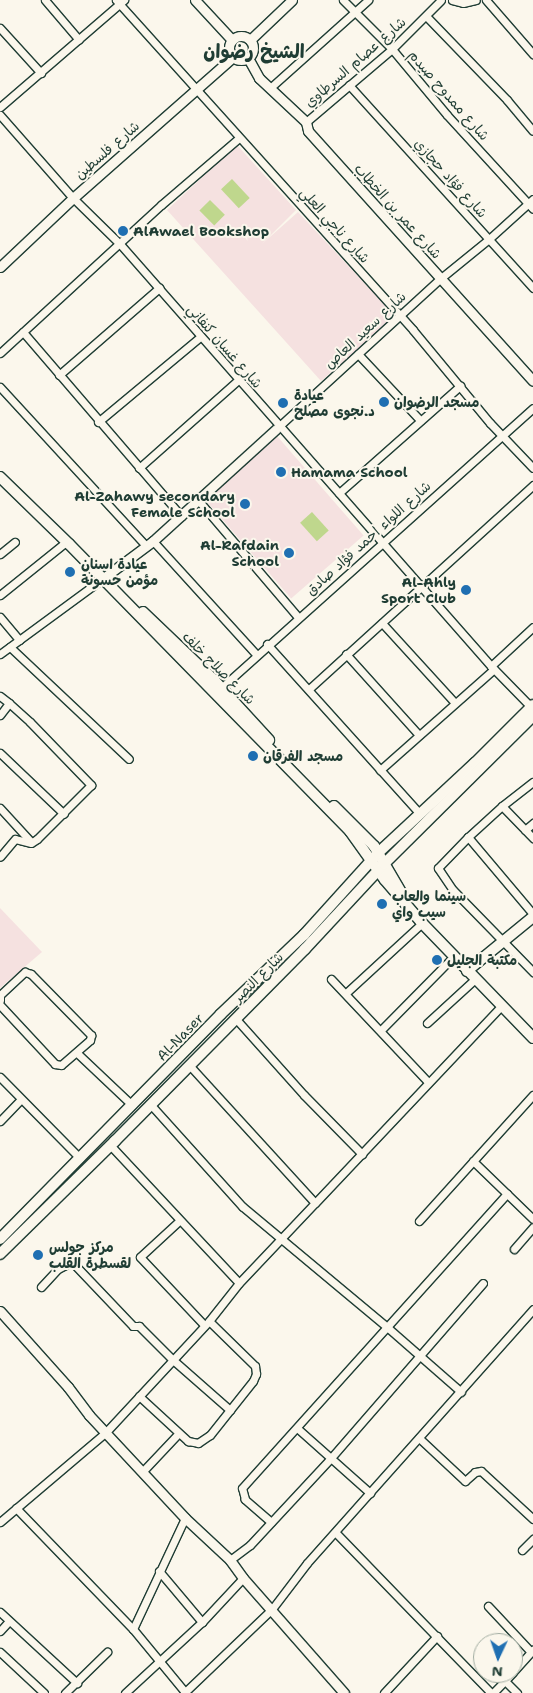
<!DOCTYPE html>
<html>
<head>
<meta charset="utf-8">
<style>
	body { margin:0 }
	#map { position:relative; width:533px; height:1693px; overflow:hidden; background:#fbf7ec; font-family:"Shantell Sans","Playpen Sans Arabic",sans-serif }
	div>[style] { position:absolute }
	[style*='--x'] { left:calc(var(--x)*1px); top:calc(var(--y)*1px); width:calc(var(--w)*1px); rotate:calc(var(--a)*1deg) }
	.built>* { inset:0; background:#f5e1e0; transform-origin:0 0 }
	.green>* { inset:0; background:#bfd78d; transform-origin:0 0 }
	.roads { filter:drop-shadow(1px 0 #1f3d34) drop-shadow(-1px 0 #1f3d34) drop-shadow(0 1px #1f3d34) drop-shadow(0 -1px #1f3d34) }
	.minor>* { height:7px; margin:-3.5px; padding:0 3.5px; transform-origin:3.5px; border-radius:3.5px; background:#fbf7ec }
	.tertiary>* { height:9px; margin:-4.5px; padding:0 4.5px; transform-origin:4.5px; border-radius:4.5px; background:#fbf7ec }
	.tertiary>.ring { margin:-4.5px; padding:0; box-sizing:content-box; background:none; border:9px solid #fbf7ec; border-radius:50% }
	.secondary>* { height:10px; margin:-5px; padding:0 5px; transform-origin:5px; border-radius:5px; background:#fbf7ec }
	.dots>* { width:14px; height:14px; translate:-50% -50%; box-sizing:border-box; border:2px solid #fbf7ec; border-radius:50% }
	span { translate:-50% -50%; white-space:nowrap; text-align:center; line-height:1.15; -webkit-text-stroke:4px #fbf7ec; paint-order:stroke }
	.street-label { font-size:14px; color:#1f3d34 }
	.poi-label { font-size:14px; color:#1f3d34; font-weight:700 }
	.left { translate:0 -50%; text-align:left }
	.right { translate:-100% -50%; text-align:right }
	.district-label { font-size:19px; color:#1f3d34; font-weight:700 }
	.north { position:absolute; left:473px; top:1633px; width:50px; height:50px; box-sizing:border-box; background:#fbf7ec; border:1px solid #a3ada2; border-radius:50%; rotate:183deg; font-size:14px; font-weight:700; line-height:20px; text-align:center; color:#1f3d34 }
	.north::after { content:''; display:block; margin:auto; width:18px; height:22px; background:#1f6fb2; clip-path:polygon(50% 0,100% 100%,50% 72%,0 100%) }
</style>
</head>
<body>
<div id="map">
	<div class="built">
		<div style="clip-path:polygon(237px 145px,296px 210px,262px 244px,298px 212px,396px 317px,321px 381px,167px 210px)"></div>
		<div style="left:277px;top:436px;width:132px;height:96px;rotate:49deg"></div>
		<div style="clip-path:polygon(0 908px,42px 952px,0 988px)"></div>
	</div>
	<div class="green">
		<div style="left:232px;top:179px;width:26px;height:15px;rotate:47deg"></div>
		<div style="left:210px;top:200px;width:21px;height:15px;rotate:45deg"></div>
		<div style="left:312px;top:512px;width:25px;height:16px;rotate:48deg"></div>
	</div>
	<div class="roads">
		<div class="minor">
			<div style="--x:45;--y:0;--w:52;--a:49.6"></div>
			<div style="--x:116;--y:0;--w:444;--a:48"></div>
			<div style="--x:413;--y:330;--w:121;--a:50.4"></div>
			<div style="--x:490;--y:423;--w:62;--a:46.3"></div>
			<div style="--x:343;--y:0;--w:69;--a:45"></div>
			<div style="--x:392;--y:49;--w:86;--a:50.2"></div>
			<div style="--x:447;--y:115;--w:127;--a:47.5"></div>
			<div style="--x:452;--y:0;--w:11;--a:15"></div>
			<div style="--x:463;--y:3;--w:13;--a:-13"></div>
			<div style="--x:486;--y:0;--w:72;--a:49"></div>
			<div style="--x:426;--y:16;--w:117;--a:46"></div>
			<div style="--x:507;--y:100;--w:40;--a:50"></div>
			<div style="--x:0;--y:28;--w:61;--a:47.7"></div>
			<div style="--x:349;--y:85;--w:274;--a:47.8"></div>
			<div style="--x:270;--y:88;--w:132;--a:-41.9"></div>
			<div style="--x:0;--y:107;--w:164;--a:-40.8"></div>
			<div style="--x:0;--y:115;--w:111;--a:48.7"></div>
			<div style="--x:73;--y:198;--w:66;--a:44.4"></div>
			<div style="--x:120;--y:244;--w:562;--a:48.68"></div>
			<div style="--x:491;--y:666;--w:57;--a:45.7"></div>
			<div style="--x:306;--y:122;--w:113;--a:-40.3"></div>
			<div style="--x:392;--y:49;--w:69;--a:-45"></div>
			<div style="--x:23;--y:332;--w:243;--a:49.3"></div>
			<div style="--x:0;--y:353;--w:219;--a:-42.6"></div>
			<div style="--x:161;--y:205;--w:103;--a:-40.7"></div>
			<div style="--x:358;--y:354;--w:91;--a:46.8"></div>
			<div style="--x:59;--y:375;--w:133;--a:-41"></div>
			<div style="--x:0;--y:387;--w:216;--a:47.4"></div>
			<div style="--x:98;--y:422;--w:133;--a:-39.8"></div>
			<div style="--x:276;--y:429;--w:224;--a:-42.5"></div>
			<div style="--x:441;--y:278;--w:62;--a:-39.1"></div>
			<div style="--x:489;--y:239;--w:59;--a:-42.3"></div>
			<div style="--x:139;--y:468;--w:132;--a:-41.6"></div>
			<div style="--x:339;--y:493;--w:162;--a:-41.5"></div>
			<div style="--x:198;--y:500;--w:154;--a:49.5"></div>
			<div style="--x:153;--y:541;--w:153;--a:47.7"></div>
			<div style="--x:0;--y:554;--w:19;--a:-39"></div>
			<div style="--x:0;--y:595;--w:85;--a:-38.8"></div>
			<div style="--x:0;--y:617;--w:30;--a:50"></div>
			<div style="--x:382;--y:623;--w:108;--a:47.6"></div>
			<div style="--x:267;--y:644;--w:229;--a:48"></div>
			<div style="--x:10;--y:647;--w:163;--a:43.3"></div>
			<div style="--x:0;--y:654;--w:127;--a:-36.3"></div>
			<div style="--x:346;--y:654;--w:109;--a:48"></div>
			<div style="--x:491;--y:666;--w:57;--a:-42.9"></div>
			<div style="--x:221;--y:688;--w:419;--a:-41.9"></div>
			<div style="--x:309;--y:689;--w:303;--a:-42.3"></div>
			<div style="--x:0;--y:696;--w:11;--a:38"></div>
			<div style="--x:0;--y:715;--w:15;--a:-53"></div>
			<div style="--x:9;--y:703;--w:28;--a:42"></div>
			<div style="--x:30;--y:722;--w:88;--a:45.9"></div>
			<div style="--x:91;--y:785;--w:76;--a:135"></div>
			<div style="--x:37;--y:839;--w:7;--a:146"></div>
			<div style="--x:31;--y:843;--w:16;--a:-166"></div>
			<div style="--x:15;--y:839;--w:23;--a:130"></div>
			<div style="--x:0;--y:753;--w:88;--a:43.6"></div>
			<div style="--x:380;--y:770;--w:152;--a:-41.5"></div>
			<div style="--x:502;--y:806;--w:45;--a:45.9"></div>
			<div style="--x:0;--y:808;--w:46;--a:47.6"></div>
			<div style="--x:525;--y:830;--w:11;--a:-41"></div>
			<div style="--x:468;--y:837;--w:46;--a:-42.4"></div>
			<div style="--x:502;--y:806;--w:39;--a:-38"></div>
			<div style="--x:533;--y:914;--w:101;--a:-130.2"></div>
			<div style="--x:468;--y:837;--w:43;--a:134.1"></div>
			<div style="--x:438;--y:868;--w:27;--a:56"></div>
			<div style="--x:453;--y:890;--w:115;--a:45.7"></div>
			<div style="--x:331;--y:979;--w:141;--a:46.7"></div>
			<div style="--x:346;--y:993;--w:103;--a:-42.6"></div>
			<div style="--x:0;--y:1000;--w:5;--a:-90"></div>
			<div style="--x:0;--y:995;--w:34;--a:-43"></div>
			<div style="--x:25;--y:972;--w:6;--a:18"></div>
			<div style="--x:31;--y:974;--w:86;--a:45.5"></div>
			<div style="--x:91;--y:1035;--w:5;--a:101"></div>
			<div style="--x:90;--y:1040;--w:38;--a:139"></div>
			<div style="--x:61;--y:1065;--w:6;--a:-171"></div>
			<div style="--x:55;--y:1064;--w:81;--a:-133"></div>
			<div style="--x:236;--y:1019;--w:102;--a:48.2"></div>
			<div style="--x:304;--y:1095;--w:83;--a:45.5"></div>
			<div style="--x:427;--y:1023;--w:65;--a:-42.5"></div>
			<div style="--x:381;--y:1030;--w:103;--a:-45.4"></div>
			<div style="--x:77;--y:1053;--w:76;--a:43.4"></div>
			<div style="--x:190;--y:1066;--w:185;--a:47.6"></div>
			<div style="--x:315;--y:1203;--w:272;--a:-46.6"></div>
			<div style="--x:0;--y:1077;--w:114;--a:45.4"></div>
			<div style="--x:151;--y:1105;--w:137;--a:48"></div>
			<div style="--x:243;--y:1207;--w:189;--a:39.8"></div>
			<div style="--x:388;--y:1328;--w:97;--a:41.2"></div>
			<div style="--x:0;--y:1121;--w:30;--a:-46"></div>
			<div style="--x:111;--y:1146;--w:187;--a:46.9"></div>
			<div style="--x:473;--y:1161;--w:83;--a:44"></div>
			<div style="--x:179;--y:1221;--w:53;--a:137.3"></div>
			<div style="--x:140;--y:1257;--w:93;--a:46.7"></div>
			<div style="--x:419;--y:1221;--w:170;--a:-47.9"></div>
			<div style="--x:514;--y:1249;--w:29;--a:-49"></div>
			<div style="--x:41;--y:1287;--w:25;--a:-47"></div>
			<div style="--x:58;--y:1269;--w:16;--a:-27"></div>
			<div style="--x:72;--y:1262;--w:88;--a:46.4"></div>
			<div style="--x:133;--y:1326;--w:6;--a:0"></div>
			<div style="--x:139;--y:1326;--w:48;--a:45"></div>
			<div style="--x:173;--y:1360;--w:76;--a:41.3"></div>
			<div style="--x:139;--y:1396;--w:67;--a:42.6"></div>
			<div style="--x:188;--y:1441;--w:10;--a:11"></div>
			<div style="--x:198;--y:1443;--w:14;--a:-34"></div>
			<div style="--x:210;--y:1435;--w:69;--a:-51.5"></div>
			<div style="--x:253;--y:1381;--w:8;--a:-67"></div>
			<div style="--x:256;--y:1374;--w:8;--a:-97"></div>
			<div style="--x:255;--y:1366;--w:64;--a:-135.6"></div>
			<div style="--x:297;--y:1428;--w:98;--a:41.7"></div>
			<div style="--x:419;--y:1438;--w:63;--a:43.1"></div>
			<div style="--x:465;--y:1481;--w:13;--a:-42"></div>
			<div style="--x:475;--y:1472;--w:6;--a:-9"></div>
			<div style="--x:481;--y:1471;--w:71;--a:42.7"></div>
			<div style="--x:143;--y:1471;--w:51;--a:-46.6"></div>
			<div style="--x:16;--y:1508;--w:168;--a:46"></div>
			<div style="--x:133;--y:1629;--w:82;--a:50.5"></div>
			<div style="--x:0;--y:1522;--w:139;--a:-40.3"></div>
			<div style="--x:106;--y:1432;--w:151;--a:-47.1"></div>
			<div style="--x:209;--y:1321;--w:48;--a:-51.7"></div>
			<div style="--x:239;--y:1283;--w:110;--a:-46.5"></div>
			<div style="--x:271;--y:1522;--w:35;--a:-139"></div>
			<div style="--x:245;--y:1499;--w:11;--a:-105"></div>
			<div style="--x:242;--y:1488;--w:396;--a:-48"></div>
			<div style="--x:336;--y:1533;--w:223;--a:45.9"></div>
			<div style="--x:522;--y:1550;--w:16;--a:-45"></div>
			<div style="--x:230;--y:1560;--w:25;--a:-37"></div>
			<div style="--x:250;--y:1545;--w:117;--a:-47.1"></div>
			<div style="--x:330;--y:1459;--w:233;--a:-49"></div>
			<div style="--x:159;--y:1571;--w:67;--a:49.9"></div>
			<div style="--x:488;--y:1606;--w:63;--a:46.9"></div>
			<div style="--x:0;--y:1612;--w:105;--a:42.7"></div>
			<div style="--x:133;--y:1629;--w:123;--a:-64.9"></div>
			<div style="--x:0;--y:1631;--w:13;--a:-48"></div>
			<div style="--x:0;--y:1652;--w:60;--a:43"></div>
			<div style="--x:513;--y:1672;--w:30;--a:-48"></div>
			<div style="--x:505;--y:1681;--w:17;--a:45"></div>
			<div style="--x:65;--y:1693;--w:59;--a:-44.3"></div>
			<div style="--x:125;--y:1693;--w:105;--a:-42.7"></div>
			<div style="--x:202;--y:1622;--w:60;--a:-47"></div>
			<div style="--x:184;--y:1693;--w:122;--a:-43.7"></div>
			<div style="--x:272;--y:1609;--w:58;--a:-52.7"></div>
			<div style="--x:307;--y:1563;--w:340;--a:-48.3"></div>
			<div style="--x:384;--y:1693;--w:78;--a:-47.1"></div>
			<div style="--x:493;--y:1693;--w:28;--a:-46"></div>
		</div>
		<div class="tertiary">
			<div style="--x:195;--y:0;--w:54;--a:47.2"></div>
			<div class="ring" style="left:229px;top:36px;width:15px;height:15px"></div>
			<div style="--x:250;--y:40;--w:58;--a:-43.6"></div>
			<div style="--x:248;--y:58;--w:23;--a:61"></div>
			<div style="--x:259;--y:78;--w:64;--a:43.1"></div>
			<div style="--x:306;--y:122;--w:9;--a:77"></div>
			<div style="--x:308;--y:131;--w:336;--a:48"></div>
			<div style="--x:0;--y:267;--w:100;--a:-43.4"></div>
			<div style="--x:73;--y:198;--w:213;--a:-41.4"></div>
			<div style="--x:102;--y:579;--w:64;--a:-36.7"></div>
			<div style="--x:153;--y:541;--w:166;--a:-42.3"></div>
			<div style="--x:0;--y:1311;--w:102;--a:48.2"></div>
			<div style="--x:68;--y:1387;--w:35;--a:53"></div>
			<div style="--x:89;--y:1415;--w:141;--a:47"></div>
			<div style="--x:185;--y:1518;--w:62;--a:43"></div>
			<div style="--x:230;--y:1560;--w:22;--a:54"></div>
			<div style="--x:243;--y:1578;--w:153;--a:48.7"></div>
		</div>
		<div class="secondary">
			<div style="--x:0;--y:477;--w:96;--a:44.2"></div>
			<div style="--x:69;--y:544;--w:402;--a:45.6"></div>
			<div style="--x:350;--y:831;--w:60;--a:54.5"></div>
			<div style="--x:385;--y:880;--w:57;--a:49.3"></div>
			<div style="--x:422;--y:923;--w:160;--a:46"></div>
			<div style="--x:143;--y:612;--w:97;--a:43.7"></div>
			<div style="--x:213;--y:679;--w:83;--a:47.4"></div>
			<div style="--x:334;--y:806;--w:57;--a:45"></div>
			<div style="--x:374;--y:846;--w:56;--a:59.7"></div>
			<div style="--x:467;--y:971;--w:85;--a:-39.3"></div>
			<div style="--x:0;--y:1239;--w:315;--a:-45.5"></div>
			<div style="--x:221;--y:1014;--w:115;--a:-43.6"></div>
			<div style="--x:304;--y:935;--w:110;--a:-47.9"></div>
			<div style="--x:378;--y:853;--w:132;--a:-42.9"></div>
			<div style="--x:475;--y:763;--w:82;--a:-45"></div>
			<div style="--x:0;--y:1254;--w:161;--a:-44.5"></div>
			<div style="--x:115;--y:1141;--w:270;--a:-45.3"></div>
			<div style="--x:305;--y:949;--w:116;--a:-47.1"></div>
			<div style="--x:384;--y:864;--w:210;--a:-44.8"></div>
		</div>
	</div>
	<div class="dots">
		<div style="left:123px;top:231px;background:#1f6fb2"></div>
		<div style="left:384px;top:402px;background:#1f6fb2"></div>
		<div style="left:283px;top:403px;background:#1f6fb2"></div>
		<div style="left:281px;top:472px;background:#1f6fb2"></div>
		<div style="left:245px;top:504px;background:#1f6fb2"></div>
		<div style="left:289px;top:553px;background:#1f6fb2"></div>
		<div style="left:70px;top:572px;background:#1f6fb2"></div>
		<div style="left:466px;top:590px;background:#1f6fb2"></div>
		<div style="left:253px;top:756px;background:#1f6fb2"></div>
		<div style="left:382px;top:904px;background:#1f6fb2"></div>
		<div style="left:437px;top:960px;background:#1f6fb2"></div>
		<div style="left:38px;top:1255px;background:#1f6fb2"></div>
	</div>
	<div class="street-label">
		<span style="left:355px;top:62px;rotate:-41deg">شارع عصام السرطاوي</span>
		<span style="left:449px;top:95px;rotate:49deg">شارع ممدوح صيدم</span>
		<span style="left:107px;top:150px;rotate:-41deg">شارع فلسطين</span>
		<span style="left:451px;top:178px;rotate:48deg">شارع فؤاد حجازي</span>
		<span style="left:398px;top:211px;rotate:48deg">شارع عمر بن الخطاب</span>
		<span style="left:335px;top:225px;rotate:48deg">شارع ناجي العلي</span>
		<span style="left:365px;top:330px;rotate:-43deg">شارع سعيد العاص</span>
		<span style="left:225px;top:346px;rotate:49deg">شارع غسان كنفاني</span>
		<span style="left:368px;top:538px;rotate:-42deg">شارع اللواء احمد فؤاد صادق</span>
		<span style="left:219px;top:668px;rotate:45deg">شارع صلاح خلف</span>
		<span style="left:258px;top:977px;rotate:-45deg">شارع النصر</span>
		<span style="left:180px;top:1037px;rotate:-46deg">Al-Naser</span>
	</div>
	<div class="poi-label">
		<span class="left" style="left:133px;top:231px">AlAwael Bookshop</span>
		<span class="left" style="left:294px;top:403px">عيادة<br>د.نجوى مصلح</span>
		<span class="left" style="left:394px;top:402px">مسجد الرضوان</span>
		<span class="left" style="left:291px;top:472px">Hamama School</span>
		<span class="right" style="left:235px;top:504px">Al-Zahawy secondary<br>Female School</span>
		<span class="right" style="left:279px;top:553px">Al-Rafdain<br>School</span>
		<span class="left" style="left:81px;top:572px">عيادة اسنان<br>مؤمن حسونة</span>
		<span class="right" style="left:456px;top:590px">Al-Ahly<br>Sport Club</span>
		<span class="left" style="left:263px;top:756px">مسجد الفرقان</span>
		<span class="left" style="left:392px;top:904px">سينما والعاب<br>سيب واي</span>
		<span class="left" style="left:447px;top:960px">مكتبة الجليل</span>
		<span class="left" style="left:49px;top:1255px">مركز جولس<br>لقسطرة القلب</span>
	</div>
	<div class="district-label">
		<span style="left:254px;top:52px">الشيخ رضوان</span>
	</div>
	<div class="north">N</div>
</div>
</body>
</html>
